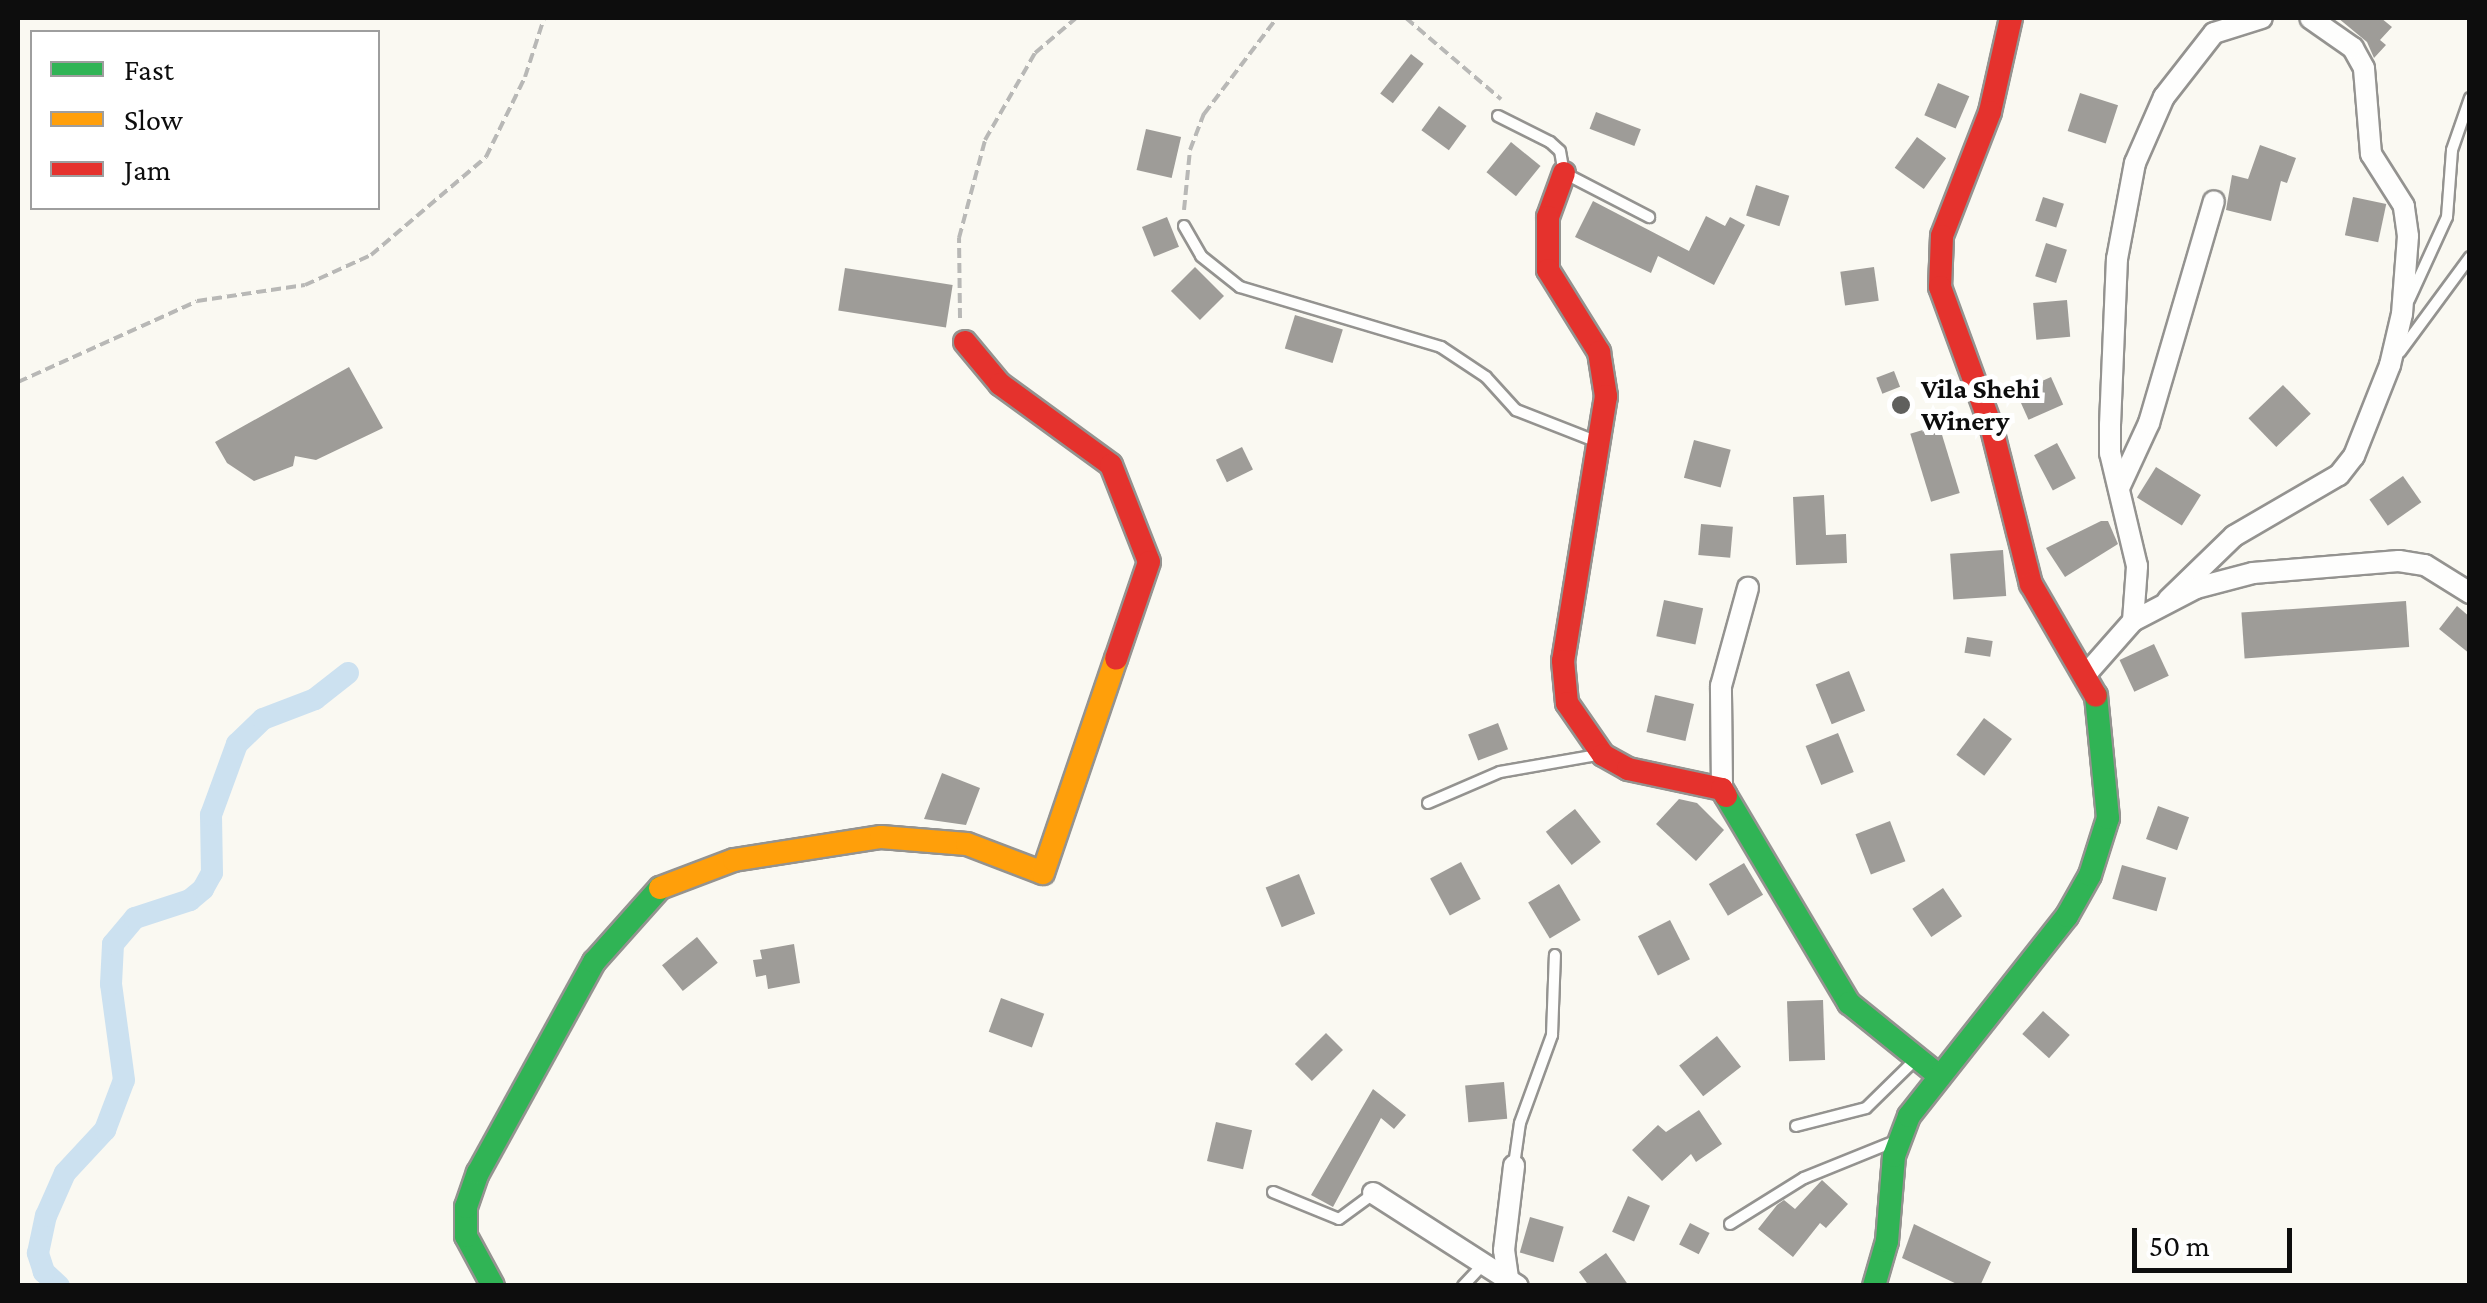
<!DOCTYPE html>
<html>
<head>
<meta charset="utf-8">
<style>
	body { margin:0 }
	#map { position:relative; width:2487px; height:1303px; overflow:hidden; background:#faf9f2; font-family:"Crimson Pro",serif }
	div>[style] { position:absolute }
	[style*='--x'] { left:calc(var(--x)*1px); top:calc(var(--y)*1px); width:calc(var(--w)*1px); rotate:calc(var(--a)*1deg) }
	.canal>* { height:22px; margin:-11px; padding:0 11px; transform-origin:11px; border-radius:11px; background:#cce1f0 }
	.building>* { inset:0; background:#9e9c98; transform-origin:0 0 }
	.path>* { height:4px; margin-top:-2px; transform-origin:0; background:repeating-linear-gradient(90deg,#b8b8b6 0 10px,transparent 0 15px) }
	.roads { filter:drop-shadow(2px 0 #949390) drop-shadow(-2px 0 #949390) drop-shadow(0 2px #949390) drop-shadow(0 -2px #949390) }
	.lane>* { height:10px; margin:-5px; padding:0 5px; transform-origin:5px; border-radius:5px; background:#fefefd }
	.street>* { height:20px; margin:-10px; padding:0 10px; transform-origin:10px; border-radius:10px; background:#fefefd }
	.fast>* { height:22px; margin:-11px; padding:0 11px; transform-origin:11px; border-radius:11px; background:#30b455 }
	.slow>* { height:22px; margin:-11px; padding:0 11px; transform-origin:11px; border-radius:11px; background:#ff9f0a }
	.jam>* { height:22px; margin:-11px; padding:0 11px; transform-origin:11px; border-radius:11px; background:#e5322d }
	.dots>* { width:28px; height:28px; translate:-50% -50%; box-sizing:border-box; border:5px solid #fff; border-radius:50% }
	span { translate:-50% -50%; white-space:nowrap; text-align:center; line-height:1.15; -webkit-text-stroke:10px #fff; paint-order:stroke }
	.poi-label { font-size:28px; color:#0d0d0d; font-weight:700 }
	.left { translate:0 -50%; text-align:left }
	.frame { position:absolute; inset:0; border:20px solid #0d0d0d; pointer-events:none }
	.legend { position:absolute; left:30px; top:30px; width:350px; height:180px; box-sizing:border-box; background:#fff; border:2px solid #9e9e9e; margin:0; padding:12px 18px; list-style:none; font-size:30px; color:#0d0d0d }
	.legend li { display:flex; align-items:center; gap:20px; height:50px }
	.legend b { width:50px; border:2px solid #9e9e9e }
	.scale { position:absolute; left:2132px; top:1228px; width:160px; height:45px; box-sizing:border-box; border:5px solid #0d0d0d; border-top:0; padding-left:12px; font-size:30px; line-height:35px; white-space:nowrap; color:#0d0d0d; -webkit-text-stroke:8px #fff; paint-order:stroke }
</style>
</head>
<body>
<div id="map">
	<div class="canal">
		<div style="--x:59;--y:1286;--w:21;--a:-137"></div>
		<div style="--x:44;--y:1272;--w:20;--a:-108"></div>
		<div style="--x:38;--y:1253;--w:38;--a:-78"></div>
		<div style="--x:46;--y:1216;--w:47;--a:-66.2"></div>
		<div style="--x:65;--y:1173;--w:59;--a:-47.1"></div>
		<div style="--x:105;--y:1130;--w:53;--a:-69.2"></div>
		<div style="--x:124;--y:1080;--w:97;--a:-97.7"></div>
		<div style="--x:111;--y:984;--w:40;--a:-87.1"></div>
		<div style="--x:113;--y:944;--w:34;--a:-50"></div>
		<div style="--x:135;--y:918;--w:58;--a:-18.1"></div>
		<div style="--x:190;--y:900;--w:17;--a:-40"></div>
		<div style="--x:203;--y:889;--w:18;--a:-61"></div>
		<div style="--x:212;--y:873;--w:58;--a:-91"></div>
		<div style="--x:211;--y:815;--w:76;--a:-69.9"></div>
		<div style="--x:237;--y:744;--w:36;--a:-44"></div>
		<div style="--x:263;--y:719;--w:56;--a:-21"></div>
		<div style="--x:315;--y:699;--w:42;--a:-38.2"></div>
	</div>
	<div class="building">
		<div style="clip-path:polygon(2338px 18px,2381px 18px,2392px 27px,2380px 40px,2386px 45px,2374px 58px,2367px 42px)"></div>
		<div style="left:1411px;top:54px;width:16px;height:50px;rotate:38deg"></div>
		<div style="left:1938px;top:83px;width:34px;height:35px;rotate:23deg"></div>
		<div style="left:2080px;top:93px;width:40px;height:40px;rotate:18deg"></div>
		<div style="left:1439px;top:106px;width:34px;height:30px;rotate:36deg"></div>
		<div style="left:1596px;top:112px;width:48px;height:18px;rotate:21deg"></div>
		<div style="left:1146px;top:129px;width:36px;height:42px;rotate:13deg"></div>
		<div style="left:1917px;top:137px;width:36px;height:38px;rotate:36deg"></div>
		<div style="left:1511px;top:142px;width:38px;height:39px;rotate:39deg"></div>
		<div style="clip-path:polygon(2260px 145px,2296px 158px,2287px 183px,2281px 181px,2271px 221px,2226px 210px,2232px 175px,2248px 179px)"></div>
		<div style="left:1756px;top:185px;width:35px;height:32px;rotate:18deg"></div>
		<div style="left:2043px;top:197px;width:22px;height:25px;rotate:18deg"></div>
		<div style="left:2353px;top:197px;width:34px;height:39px;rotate:12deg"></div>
		<div style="clip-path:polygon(1593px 201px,1689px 251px,1706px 216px,1725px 226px,1730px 217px,1745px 225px,1714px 285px,1658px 256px,1651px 273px,1575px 237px)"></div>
		<div style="left:1167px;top:217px;width:32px;height:27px;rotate:68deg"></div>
		<div style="left:2046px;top:243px;width:22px;height:35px;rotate:18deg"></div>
		<div style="left:1195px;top:267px;width:41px;height:34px;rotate:45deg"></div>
		<div style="left:1874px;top:267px;width:34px;height:34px;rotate:82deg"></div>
		<div style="left:845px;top:268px;width:109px;height:43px;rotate:9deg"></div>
		<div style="left:2067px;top:300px;width:37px;height:34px;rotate:85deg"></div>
		<div style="left:1295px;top:315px;width:50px;height:35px;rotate:17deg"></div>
		<div style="clip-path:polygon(349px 367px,383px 428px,316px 460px,295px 456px,293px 466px,254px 481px,227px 463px,215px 442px)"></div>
		<div style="left:1894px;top:371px;width:17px;height:19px;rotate:69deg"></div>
		<div style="left:2051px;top:377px;width:30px;height:38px;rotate:66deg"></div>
		<div style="left:2283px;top:385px;width:40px;height:48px;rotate:46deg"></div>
		<div style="left:1939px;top:425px;width:71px;height:30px;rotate:73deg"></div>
		<div style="left:1694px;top:440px;width:38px;height:39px;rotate:15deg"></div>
		<div style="left:2057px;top:443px;width:40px;height:26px;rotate:62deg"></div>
		<div style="left:1242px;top:447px;width:25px;height:29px;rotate:64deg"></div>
		<div style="left:2156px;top:467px;width:53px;height:36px;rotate:32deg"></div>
		<div style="left:2403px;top:476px;width:32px;height:41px;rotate:55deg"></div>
		<div style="clip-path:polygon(1824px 495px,1826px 535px,1846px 534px,1847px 563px,1796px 565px,1793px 497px)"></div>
		<div style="clip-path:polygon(2101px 521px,2108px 521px,2118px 544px,2065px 577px,2046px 548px)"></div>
		<div style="left:1701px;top:524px;width:32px;height:31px;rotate:5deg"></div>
		<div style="left:2003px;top:550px;width:46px;height:53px;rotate:86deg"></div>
		<div style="left:1664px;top:600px;width:40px;height:37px;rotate:12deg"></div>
		<div style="left:2406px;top:601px;width:46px;height:165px;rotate:86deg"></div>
		<div style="clip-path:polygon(2457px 606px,2470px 617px,2470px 654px,2439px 629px)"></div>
		<div style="left:1967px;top:637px;width:26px;height:16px;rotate:9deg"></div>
		<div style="left:2154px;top:644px;width:35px;height:38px;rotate:65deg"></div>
		<div style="left:1849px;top:671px;width:43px;height:36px;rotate:68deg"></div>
		<div style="left:1655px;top:695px;width:40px;height:38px;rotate:13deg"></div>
		<div style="left:1984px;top:718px;width:35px;height:46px;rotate:37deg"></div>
		<div style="left:1498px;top:723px;width:28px;height:32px;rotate:69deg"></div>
		<div style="left:1838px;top:733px;width:42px;height:35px;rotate:68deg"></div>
		<div style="clip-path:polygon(942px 773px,980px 788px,966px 825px,924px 819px)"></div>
		<div style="clip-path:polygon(1679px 799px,1697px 803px,1724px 830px,1696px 861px,1656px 824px)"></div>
		<div style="left:2158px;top:806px;width:33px;height:35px;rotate:20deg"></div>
		<div style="left:1575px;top:809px;width:42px;height:37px;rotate:52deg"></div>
		<div style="left:1890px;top:821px;width:43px;height:37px;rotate:69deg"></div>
		<div style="left:1461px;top:862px;width:42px;height:35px;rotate:62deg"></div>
		<div style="left:1744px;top:863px;width:37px;height:41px;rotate:59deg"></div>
		<div style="left:2122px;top:865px;width:46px;height:35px;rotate:16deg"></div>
		<div style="left:1299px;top:874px;width:43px;height:36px;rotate:68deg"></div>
		<div style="left:1559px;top:884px;width:42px;height:36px;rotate:59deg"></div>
		<div style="left:1943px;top:888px;width:34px;height:37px;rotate:56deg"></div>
		<div style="left:1670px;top:920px;width:44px;height:36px;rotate:63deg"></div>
		<div style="left:697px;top:937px;width:33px;height:45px;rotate:51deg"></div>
		<div style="clip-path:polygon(794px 944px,800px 983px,768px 989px,766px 975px,756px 977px,753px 960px,762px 959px,760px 950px)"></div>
		<div style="left:1001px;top:998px;width:46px;height:36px;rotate:20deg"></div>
		<div style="left:1823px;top:1000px;width:60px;height:36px;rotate:88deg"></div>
		<div style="left:2043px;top:1011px;width:36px;height:31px;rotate:42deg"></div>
		<div style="left:1326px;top:1033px;width:24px;height:44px;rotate:45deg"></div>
		<div style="left:1717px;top:1036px;width:39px;height:48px;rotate:52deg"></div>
		<div style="left:1504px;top:1082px;width:37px;height:39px;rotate:85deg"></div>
		<div style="clip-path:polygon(1373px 1089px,1406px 1115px,1394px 1129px,1381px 1118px,1333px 1207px,1311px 1195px)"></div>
		<div style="clip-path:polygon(1699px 1110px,1722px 1144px,1696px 1162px,1691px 1154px,1662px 1181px,1632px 1150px,1658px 1125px,1666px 1132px)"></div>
		<div style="left:1216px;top:1122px;width:37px;height:40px;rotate:13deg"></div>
		<div style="clip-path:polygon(1822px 1180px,1848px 1204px,1826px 1228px,1820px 1223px,1793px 1257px,1758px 1229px,1777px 1205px,1784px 1200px,1795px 1209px)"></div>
		<div style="left:1628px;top:1196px;width:24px;height:39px;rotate:24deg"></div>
		<div style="left:1530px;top:1217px;width:35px;height:37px;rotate:16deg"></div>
		<div style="left:1690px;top:1223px;width:22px;height:24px;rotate:27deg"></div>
		<div style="clip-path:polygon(1914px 1224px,1991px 1262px,1980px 1286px,1961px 1286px,1902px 1258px)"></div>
		<div style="clip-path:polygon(1606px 1253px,1629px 1286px,1589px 1286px,1579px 1272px)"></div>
	</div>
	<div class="path">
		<div style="--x:1406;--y:18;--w:125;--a:40.5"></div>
		<div style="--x:1184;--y:210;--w:60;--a:-84.3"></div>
		<div style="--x:1190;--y:150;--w:39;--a:-69"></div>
		<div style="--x:1204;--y:114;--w:121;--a:-52.8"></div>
		<div style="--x:960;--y:318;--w:80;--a:-90.7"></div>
		<div style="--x:959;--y:238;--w:101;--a:-75.1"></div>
		<div style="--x:985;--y:140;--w:100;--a:-60.1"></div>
		<div style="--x:1035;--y:53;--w:54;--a:-40.5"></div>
		<div style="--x:18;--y:382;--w:196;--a:-24.3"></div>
		<div style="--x:197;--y:301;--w:109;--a:-8.4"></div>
		<div style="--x:305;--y:285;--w:72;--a:-24.4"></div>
		<div style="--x:371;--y:255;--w:151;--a:-40.4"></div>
		<div style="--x:486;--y:157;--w:89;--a:-64"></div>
		<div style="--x:525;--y:77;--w:62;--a:-72.1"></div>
	</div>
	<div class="roads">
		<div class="lane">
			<div style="--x:1498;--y:116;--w:58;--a:26.6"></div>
			<div style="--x:1550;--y:142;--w:13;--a:42"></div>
			<div style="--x:1560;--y:151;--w:22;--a:80"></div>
			<div style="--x:1564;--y:173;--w:96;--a:27.4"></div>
			<div style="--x:1184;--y:226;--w:34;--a:60"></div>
			<div style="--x:1201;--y:256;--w:50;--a:38.5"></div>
			<div style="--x:1240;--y:287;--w:210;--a:16.6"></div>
			<div style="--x:1441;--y:347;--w:54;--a:33.7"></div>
			<div style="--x:1486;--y:377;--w:45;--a:47.7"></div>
			<div style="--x:1516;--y:410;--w:85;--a:21.4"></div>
			<div style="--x:2409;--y:300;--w:91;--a:-65.4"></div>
			<div style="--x:2447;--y:217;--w:67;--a:-85.7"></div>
			<div style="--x:2452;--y:150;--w:55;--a:-70.9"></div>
			<div style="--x:2400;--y:352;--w:118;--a:-53.6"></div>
			<div style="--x:1428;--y:803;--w:78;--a:-23.3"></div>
			<div style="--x:1500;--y:772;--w:98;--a:-9.9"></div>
			<div style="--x:1796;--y:1126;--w:72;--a:-14.4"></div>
			<div style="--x:1866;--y:1108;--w:70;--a:-44.4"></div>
			<div style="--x:1514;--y:1165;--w:42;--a:-81.9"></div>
			<div style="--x:1520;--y:1123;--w:94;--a:-70"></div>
			<div style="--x:1552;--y:1035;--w:80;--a:-87.9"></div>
			<div style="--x:1273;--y:1192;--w:71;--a:22.2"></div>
			<div style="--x:1339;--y:1219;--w:42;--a:-36.3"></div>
			<div style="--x:1730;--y:1224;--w:87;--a:-31.9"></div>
			<div style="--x:1804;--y:1178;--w:93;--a:-22.1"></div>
			<div style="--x:1463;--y:1286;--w:33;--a:-47"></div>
		</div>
		<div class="street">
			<div style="--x:2119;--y:488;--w:72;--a:-65.2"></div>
			<div style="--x:2149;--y:423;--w:231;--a:-73.7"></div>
			<div style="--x:2168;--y:600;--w:92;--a:-44.1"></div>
			<div style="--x:2234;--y:536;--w:121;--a:-30.2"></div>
			<div style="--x:2339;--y:475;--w:24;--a:-52"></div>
			<div style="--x:2354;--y:456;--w:98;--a:-68.4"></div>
			<div style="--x:2390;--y:365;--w:52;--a:-76.8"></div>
			<div style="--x:2402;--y:314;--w:78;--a:-85.6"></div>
			<div style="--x:2408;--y:236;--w:30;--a:-98"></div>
			<div style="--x:2404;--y:206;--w:62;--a:-122.4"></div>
			<div style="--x:2371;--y:154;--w:86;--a:-94.7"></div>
			<div style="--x:2364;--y:68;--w:23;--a:-119"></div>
			<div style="--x:2353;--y:48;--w:52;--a:-145.1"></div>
			<div style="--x:2133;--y:621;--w:55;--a:-85.8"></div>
			<div style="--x:2137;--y:566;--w:116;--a:-103.4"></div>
			<div style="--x:2110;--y:453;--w:28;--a:-90"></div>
			<div style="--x:2110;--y:425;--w:166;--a:-87.6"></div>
			<div style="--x:2117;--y:259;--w:98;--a:-79.4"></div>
			<div style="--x:2135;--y:163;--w:72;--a:-66.3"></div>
			<div style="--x:2164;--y:97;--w:81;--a:-52"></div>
			<div style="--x:2214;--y:33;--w:50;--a:-17.4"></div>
			<div style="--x:2088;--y:672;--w:68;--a:-48.6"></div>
			<div style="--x:2133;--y:621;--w:71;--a:-27.6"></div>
			<div style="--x:2196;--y:588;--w:59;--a:-14.7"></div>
			<div style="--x:2253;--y:573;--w:146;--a:-4.7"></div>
			<div style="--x:2399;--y:561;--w:26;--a:9"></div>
			<div style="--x:2425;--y:565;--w:53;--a:31.9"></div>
			<div style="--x:1722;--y:789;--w:103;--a:-90.6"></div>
			<div style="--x:1721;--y:686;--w:102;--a:-74.6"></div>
			<div style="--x:1373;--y:1193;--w:172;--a:32.7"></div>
			<div style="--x:1508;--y:1278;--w:28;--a:-98"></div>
			<div style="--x:1504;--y:1250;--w:85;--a:-83.2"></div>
		</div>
		<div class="fast">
			<div style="--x:1726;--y:796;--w:241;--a:59.3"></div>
			<div style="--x:1849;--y:1003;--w:113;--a:38.9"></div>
			<div style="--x:493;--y:1286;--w:57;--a:-118.4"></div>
			<div style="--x:466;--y:1236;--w:29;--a:-90"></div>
			<div style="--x:466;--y:1207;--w:36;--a:-71"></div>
			<div style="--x:478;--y:1173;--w:241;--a:-61.2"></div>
			<div style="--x:594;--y:962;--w:99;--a:-48.3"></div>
			<div style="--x:1874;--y:1286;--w:47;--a:-73.9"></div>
			<div style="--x:1887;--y:1241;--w:85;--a:-85.3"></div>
			<div style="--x:1894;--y:1156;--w:43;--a:-69.4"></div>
			<div style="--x:1909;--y:1116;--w:255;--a:-51.7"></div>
			<div style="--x:2067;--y:916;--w:47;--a:-60.7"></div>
			<div style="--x:2090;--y:875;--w:60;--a:-72.5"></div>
			<div style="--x:2108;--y:818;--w:123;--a:-95.6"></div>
		</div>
		<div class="slow">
			<div style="--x:660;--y:888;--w:79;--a:-20.7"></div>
			<div style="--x:734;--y:860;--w:149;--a:-8.9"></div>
			<div style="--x:881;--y:837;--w:86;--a:4.7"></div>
			<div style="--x:967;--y:844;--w:81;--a:20.9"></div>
			<div style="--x:1043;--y:873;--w:226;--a:-71.2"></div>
		</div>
		<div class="jam">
			<div style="--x:2011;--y:18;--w:96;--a:102.6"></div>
			<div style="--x:1990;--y:112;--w:133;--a:111.2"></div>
			<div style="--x:1942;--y:236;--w:51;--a:92.2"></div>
			<div style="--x:1940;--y:287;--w:151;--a:69.9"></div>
			<div style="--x:1992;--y:429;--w:160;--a:75.9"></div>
			<div style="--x:2031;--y:584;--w:129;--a:59.9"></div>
			<div style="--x:1564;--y:173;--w:47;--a:110"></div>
			<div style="--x:1548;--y:217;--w:53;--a:90"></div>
			<div style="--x:1548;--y:270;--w:97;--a:58.1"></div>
			<div style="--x:1599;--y:352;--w:45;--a:81"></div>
			<div style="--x:1606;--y:396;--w:268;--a:99.2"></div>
			<div style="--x:1563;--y:661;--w:42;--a:84.6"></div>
			<div style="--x:1567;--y:703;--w:63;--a:55.3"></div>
			<div style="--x:1603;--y:755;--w:29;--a:29"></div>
			<div style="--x:1628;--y:769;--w:96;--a:12"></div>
			<div style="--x:1722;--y:789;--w:8;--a:60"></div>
			<div style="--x:965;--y:342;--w:55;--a:50.2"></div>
			<div style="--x:1000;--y:384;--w:137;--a:36.1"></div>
			<div style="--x:1111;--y:465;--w:104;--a:68.6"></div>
			<div style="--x:1149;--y:562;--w:102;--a:108.8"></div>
		</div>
	</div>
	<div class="dots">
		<div style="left:1901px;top:405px;background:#60605d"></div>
	</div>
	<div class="poi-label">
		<span class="left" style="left:1921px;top:405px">Vila Shehi<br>Winery</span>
	</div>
	<div class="frame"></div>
	<ul class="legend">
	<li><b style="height:12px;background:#30b455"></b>Fast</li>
	<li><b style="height:12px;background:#ff9f0a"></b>Slow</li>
	<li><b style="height:12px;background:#e5322d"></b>Jam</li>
	</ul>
	<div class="scale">50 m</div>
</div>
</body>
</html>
